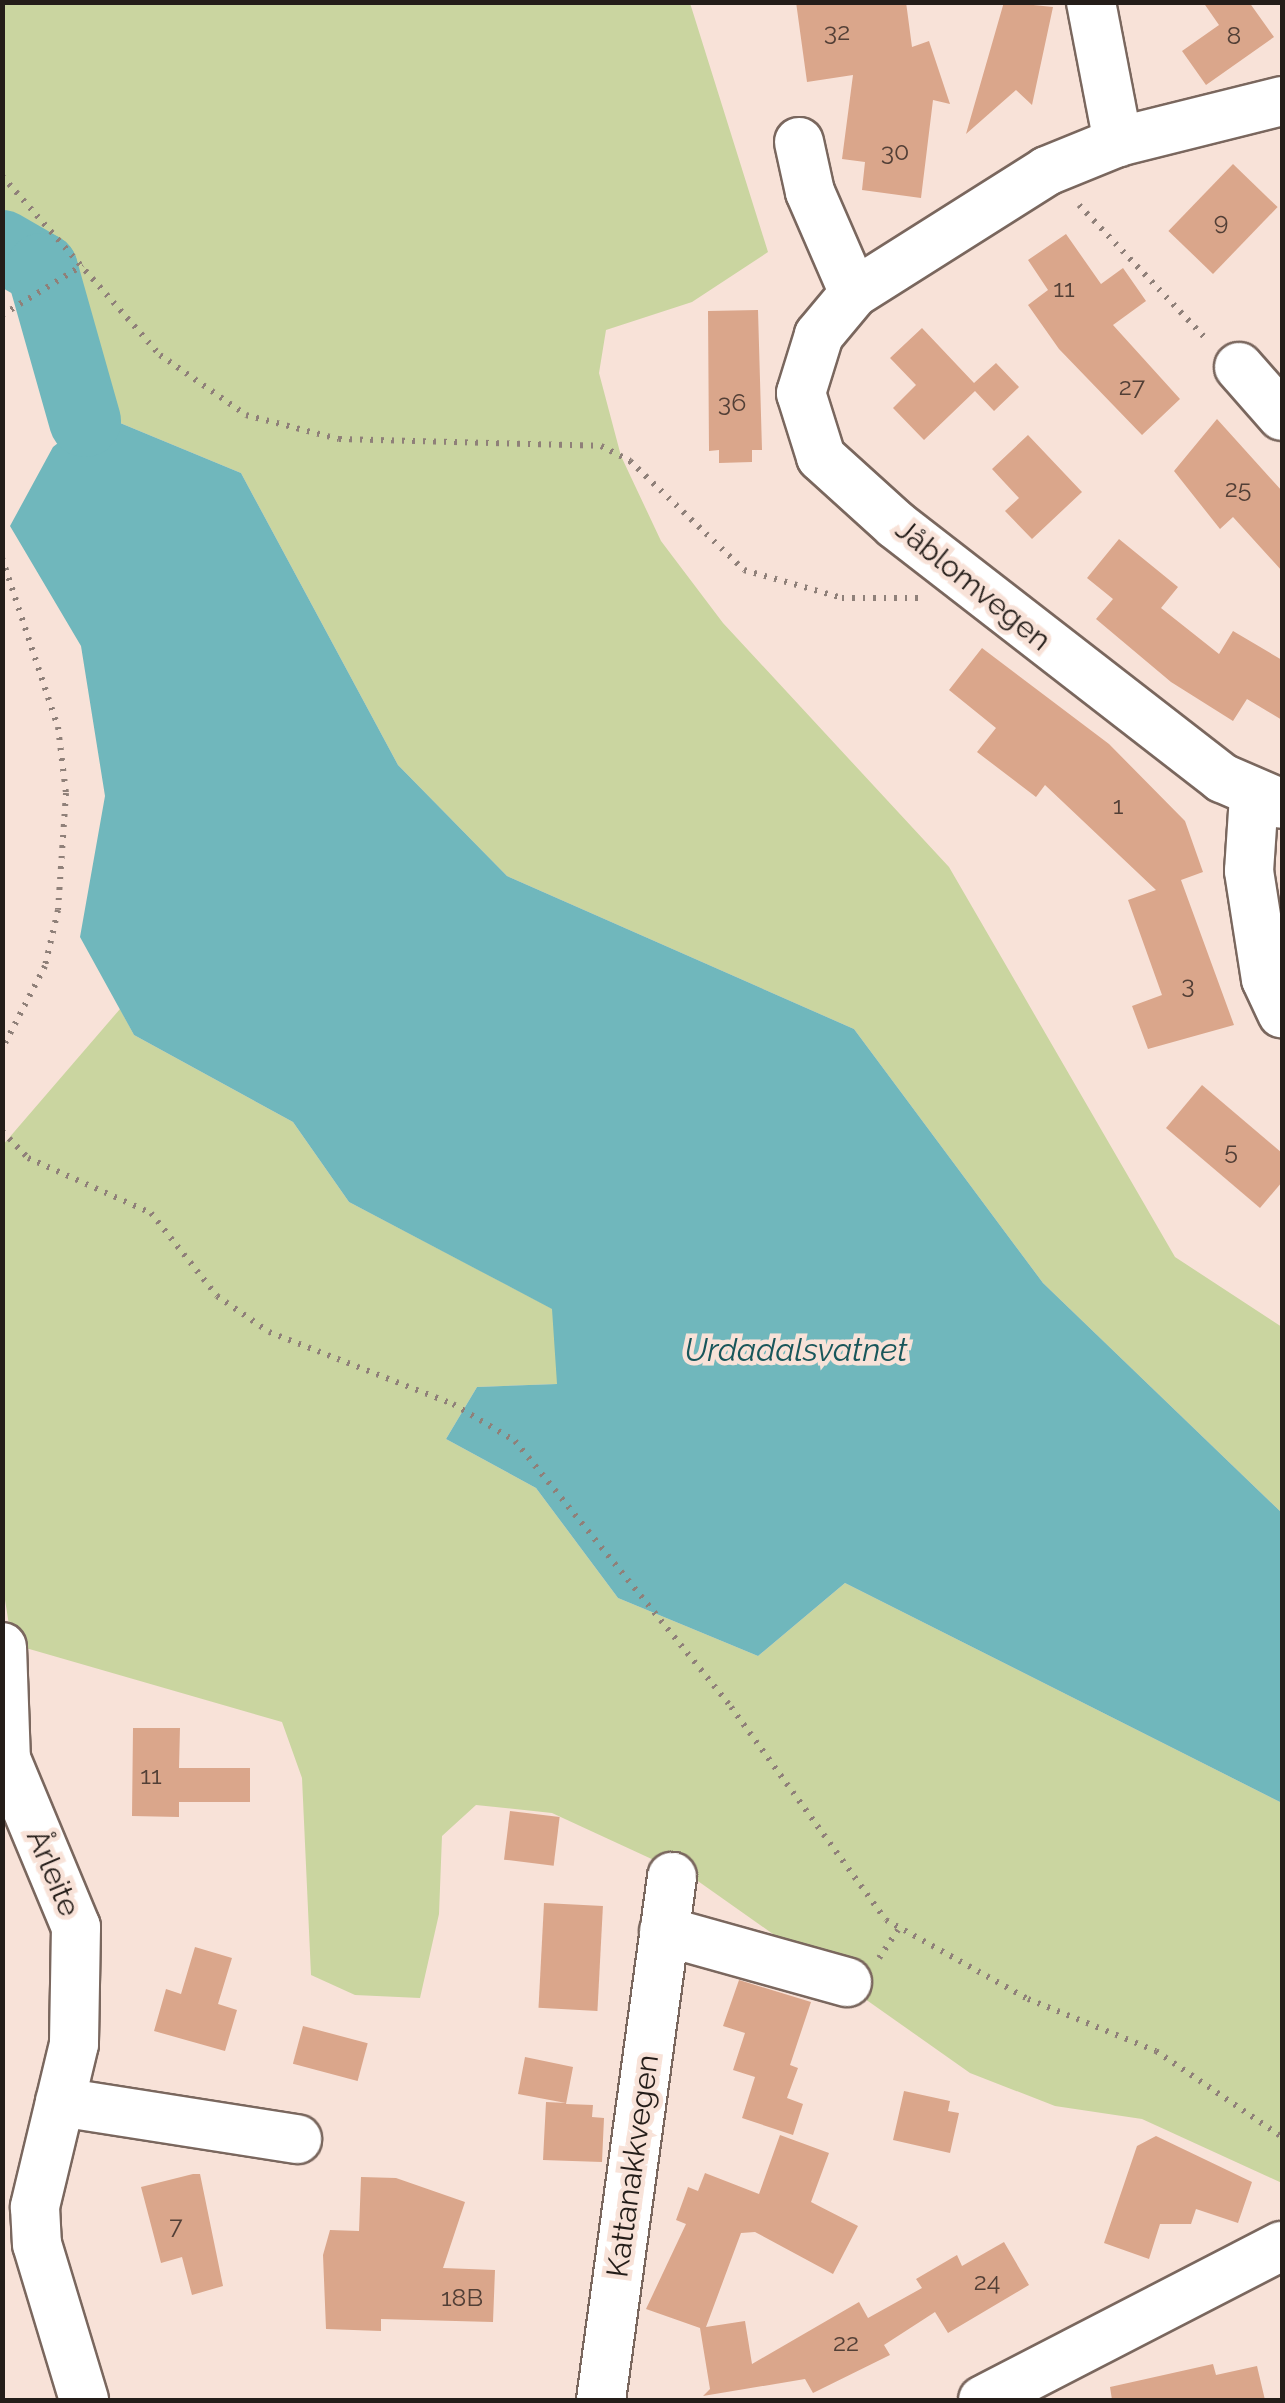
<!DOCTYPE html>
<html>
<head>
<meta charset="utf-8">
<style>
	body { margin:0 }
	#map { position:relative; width:1285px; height:2403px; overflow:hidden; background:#f8e2d8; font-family:Raleway,sans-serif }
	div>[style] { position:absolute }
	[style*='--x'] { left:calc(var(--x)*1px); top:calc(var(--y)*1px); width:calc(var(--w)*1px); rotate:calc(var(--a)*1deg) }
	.green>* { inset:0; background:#cad5a0 }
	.water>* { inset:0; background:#70b7bc }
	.river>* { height:72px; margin:-36px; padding:0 36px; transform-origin:36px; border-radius:36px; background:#70b7bc }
	.building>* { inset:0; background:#daa68b; transform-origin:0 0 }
	.path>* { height:6px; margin-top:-3px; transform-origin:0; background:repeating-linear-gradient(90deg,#8f8079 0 2.5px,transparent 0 10.5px) }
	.roads { filter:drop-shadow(2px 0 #7a675e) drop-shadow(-2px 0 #7a675e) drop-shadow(0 2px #7a675e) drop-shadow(0 -2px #7a675e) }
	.minor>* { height:48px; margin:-24px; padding:0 24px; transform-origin:24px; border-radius:24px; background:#fff }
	span { translate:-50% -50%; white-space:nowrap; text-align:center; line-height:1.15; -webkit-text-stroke:9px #f8e2d8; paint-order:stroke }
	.number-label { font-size:25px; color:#523f36 }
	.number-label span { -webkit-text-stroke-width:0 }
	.street-label { font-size:30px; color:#241d19 }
	.water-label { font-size:32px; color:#18565a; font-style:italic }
	.frame { position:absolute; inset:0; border:5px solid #241d19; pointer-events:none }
</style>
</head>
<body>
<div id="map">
	<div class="green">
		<div style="clip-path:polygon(3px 3px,690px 3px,768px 252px,692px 302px,606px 330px,599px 373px,621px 456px,661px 541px,723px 623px,949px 867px,1175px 1257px,1282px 1327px,1282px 1513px,1043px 1283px,854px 1029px,507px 876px,398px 765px,241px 473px,96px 413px,85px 421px,43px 269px,3px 246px)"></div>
		<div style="clip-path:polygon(120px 1009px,134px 1035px,293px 1122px,349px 1202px,553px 1309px,558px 1384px,477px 1387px,446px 1439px,536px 1488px,618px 1598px,758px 1656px,845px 1583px,1282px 1803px,1282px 2183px,1142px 2119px,1055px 2106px,970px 2073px,695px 1879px,552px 1813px,476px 1805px,442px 1836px,439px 1914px,420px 1998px,355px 1995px,311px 1975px,302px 1778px,282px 1722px,12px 1644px,2px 1581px,2px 1146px)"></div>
	</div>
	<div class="water">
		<div style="clip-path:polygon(96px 413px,241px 473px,398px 765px,507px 876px,854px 1029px,1043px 1283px,1282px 1513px,1282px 1803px,845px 1583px,758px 1656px,618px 1598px,536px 1488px,446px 1439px,477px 1387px,557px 1384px,552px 1309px,349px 1202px,293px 1122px,134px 1035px,80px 937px,105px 796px,81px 646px,10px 526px,53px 447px)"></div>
	</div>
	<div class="river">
		<div style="--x:2;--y:246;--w:46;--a:29.9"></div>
		<div style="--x:42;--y:269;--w:158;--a:74.2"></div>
	</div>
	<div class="building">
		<div style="clip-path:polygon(796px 2px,906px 2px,912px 47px,929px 41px,950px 104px,933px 100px,921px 198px,862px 190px,865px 162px,842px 159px,853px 75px,807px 82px)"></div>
		<div style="clip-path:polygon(1004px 2px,1053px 7px,1032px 105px,1016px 90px,966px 134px)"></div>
		<div style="clip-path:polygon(1203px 2px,1249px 2px,1274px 37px,1206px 85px,1182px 51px,1219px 25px)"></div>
		<div style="left:1233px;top:164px;width:62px;height:93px;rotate:44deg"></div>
		<div style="clip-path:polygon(1066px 234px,1101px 284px,1123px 268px,1146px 301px,1113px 325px,1180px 399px,1142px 435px,1059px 349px,1028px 305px,1048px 290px,1028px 260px)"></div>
		<div style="clip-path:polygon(758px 310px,762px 450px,752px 450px,752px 462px,719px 463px,719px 450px,709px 451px,708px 311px)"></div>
		<div style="clip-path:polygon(922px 328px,974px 383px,996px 363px,1019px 387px,994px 411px,975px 391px,924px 440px,893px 408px,916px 385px,890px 358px)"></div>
		<div style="clip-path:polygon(1217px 419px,1282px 491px,1282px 571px,1233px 517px,1220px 529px,1174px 471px)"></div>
		<div style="clip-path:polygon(1028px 435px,1082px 492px,1032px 539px,1005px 511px,1019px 498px,992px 469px)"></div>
		<div style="clip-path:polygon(1119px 539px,1178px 587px,1161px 608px,1219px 654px,1233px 631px,1282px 660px,1282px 720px,1247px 699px,1233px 721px,1171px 682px,1096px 619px,1113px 599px,1087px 578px)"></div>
		<div style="clip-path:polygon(982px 648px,1109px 744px,1185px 821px,1203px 872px,1181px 880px,1234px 1025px,1148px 1049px,1132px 1006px,1162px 995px,1128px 900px,1156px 890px,1045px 785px,1036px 797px,977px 752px,996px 728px,949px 690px)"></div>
		<div style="clip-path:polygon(1202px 1085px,1282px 1153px,1282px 1182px,1260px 1208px,1166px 1128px)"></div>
		<div style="clip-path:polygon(133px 1728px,180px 1728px,179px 1768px,250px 1768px,250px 1802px,179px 1802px,179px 1817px,132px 1816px)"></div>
		<div style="left:510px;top:1811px;width:50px;height:49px;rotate:7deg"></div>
		<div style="left:544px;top:1903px;width:59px;height:105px;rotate:3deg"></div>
		<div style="clip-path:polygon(195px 1947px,232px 1958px,218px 2004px,237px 2010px,225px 2051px,154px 2031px,166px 1989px,181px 1994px)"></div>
		<div style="clip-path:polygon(739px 1980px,811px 2002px,790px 2065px,798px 2068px,787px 2098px,803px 2104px,793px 2135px,742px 2118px,755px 2077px,733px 2070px,745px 2033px,723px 2026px)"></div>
		<div style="left:303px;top:2026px;width:67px;height:39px;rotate:15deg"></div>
		<div style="clip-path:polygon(525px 2057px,573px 2067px,566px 2104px,593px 2105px,592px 2117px,604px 2118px,602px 2162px,543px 2160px,546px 2102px,566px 2103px,518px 2094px)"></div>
		<div style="clip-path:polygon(904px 2091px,950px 2101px,948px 2111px,959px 2113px,950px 2153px,893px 2140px)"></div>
		<div style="clip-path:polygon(780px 2135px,829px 2153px,811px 2202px,858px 2226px,833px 2274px,755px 2232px,741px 2233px,706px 2327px,745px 2321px,752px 2364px,859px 2302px,868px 2318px,922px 2288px,916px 2279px,957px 2255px,962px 2266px,1004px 2242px,1029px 2285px,948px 2333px,935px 2312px,884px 2345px,890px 2355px,813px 2393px,805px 2379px,703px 2396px,710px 2389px,700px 2328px,646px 2309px,686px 2224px,676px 2220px,688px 2187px,698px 2191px,705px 2173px,759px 2194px)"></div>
		<div style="clip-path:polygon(1156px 2136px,1252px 2182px,1238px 2223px,1196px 2209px,1191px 2224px,1160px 2224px,1149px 2259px,1104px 2243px,1137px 2146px)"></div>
		<div style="clip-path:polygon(193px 2174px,200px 2174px,223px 2286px,192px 2295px,182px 2257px,161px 2263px,141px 2187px)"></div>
		<div style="clip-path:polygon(361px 2177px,396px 2178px,465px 2202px,443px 2268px,495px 2270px,493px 2322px,381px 2319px,381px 2331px,326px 2329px,323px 2255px,330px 2230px,359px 2231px)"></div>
		<div style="clip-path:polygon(1213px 2364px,1216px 2375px,1257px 2366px,1265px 2400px,1112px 2400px,1110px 2387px)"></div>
	</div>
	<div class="path">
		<div style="--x:2;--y:176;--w:239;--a:48.6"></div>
		<div style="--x:160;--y:355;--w:105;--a:34.9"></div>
		<div style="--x:246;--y:415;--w:96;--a:14.5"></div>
		<div style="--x:339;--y:439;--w:262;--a:1.5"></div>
		<div style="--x:601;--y:446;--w:33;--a:27"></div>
		<div style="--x:630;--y:461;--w:158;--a:43.7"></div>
		<div style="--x:744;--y:570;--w:102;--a:15.9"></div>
		<div style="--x:842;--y:598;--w:77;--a:0"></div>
		<div style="--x:1079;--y:205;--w:187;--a:46.5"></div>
		<div style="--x:2;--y:315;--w:95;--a:-31.7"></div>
		<div style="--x:2;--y:558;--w:178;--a:71.7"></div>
		<div style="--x:58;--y:727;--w:66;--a:83.1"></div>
		<div style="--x:66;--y:793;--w:117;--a:93.9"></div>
		<div style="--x:58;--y:910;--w:57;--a:103.1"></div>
		<div style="--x:45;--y:966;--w:93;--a:117.4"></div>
		<div style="--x:2;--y:1131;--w:37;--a:46"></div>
		<div style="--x:28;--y:1158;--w:135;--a:24.1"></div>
		<div style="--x:151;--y:1213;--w:106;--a:51.5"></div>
		<div style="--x:217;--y:1296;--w:63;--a:34.7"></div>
		<div style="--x:269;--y:1332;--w:198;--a:21.4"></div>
		<div style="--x:453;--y:1404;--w:72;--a:30.8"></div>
		<div style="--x:515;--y:1441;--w:343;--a:50.9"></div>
		<div style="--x:731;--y:1707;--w:263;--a:54"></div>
		<div style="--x:886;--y:1920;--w:162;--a:29.1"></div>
		<div style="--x:1028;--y:1999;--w:138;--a:22.1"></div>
		<div style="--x:1156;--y:2051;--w:153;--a:34.3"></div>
		<div style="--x:879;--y:1958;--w:34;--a:-56"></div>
	</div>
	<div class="roads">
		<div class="minor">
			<div style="--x:1091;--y:2;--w:143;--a:79.1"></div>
			<div style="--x:1282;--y:101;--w:169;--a:166"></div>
			<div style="--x:1118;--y:142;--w:77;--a:157.8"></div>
			<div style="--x:1047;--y:171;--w:228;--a:147.7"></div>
			<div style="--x:854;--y:293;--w:55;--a:129.8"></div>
			<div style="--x:819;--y:335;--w:61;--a:107.2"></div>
			<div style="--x:801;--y:393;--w:67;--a:72.6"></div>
			<div style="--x:821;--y:457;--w:101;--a:42.2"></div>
			<div style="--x:896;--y:525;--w:413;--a:37.8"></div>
			<div style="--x:1222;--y:778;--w:65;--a:23.4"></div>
			<div style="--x:799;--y:142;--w:51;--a:77.6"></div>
			<div style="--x:810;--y:192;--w:110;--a:66.5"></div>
			<div style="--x:1239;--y:367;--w:65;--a:48.7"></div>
			<div style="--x:1254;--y:796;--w:75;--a:93.8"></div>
			<div style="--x:1249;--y:871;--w:109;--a:81.1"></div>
			<div style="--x:1266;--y:979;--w:38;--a:65"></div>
			<div style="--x:2;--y:1647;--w:112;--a:88"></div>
			<div style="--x:6;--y:1759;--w:182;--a:67.4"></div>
			<div style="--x:76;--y:1927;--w:117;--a:91"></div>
			<div style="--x:74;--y:2044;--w:168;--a:103.5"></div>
			<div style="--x:35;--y:2207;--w:37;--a:87"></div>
			<div style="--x:37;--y:2244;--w:163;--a:73.2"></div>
			<div style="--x:664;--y:1931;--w:190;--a:15.6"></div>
			<div style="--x:60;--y:2102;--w:240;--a:8.9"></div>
			<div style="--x:601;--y:2400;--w:528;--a:-82.27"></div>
			<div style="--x:983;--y:2400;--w:336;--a:-27.3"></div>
		</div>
	</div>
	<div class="number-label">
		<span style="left:837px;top:31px">32</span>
		<span style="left:1234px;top:35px">8</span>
		<span style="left:895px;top:151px">30</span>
		<span style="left:1221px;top:221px">9</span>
		<span style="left:1064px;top:288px">11</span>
		<span style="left:1132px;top:386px">27</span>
		<span style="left:732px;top:402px">36</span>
		<span style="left:1238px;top:488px">25</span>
		<span style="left:1118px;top:805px">1</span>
		<span style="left:1188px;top:984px">3</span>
		<span style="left:1231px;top:1150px">5</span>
		<span style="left:151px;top:1775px">11</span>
		<span style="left:176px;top:2225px">7</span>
		<span style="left:987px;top:2281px">24</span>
		<span style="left:462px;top:2297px">18B</span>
		<span style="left:846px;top:2342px">22</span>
	</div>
	<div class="street-label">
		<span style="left:973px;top:585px;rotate:39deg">Jåblomvegen</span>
		<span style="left:53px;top:1873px;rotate:67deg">Årleite</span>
		<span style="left:633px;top:2166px;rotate:-82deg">Kattanakkvegen</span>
	</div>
	<div class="water-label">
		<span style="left:796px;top:1350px">Urdadalsvatnet</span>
	</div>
	<div class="frame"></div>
</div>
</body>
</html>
